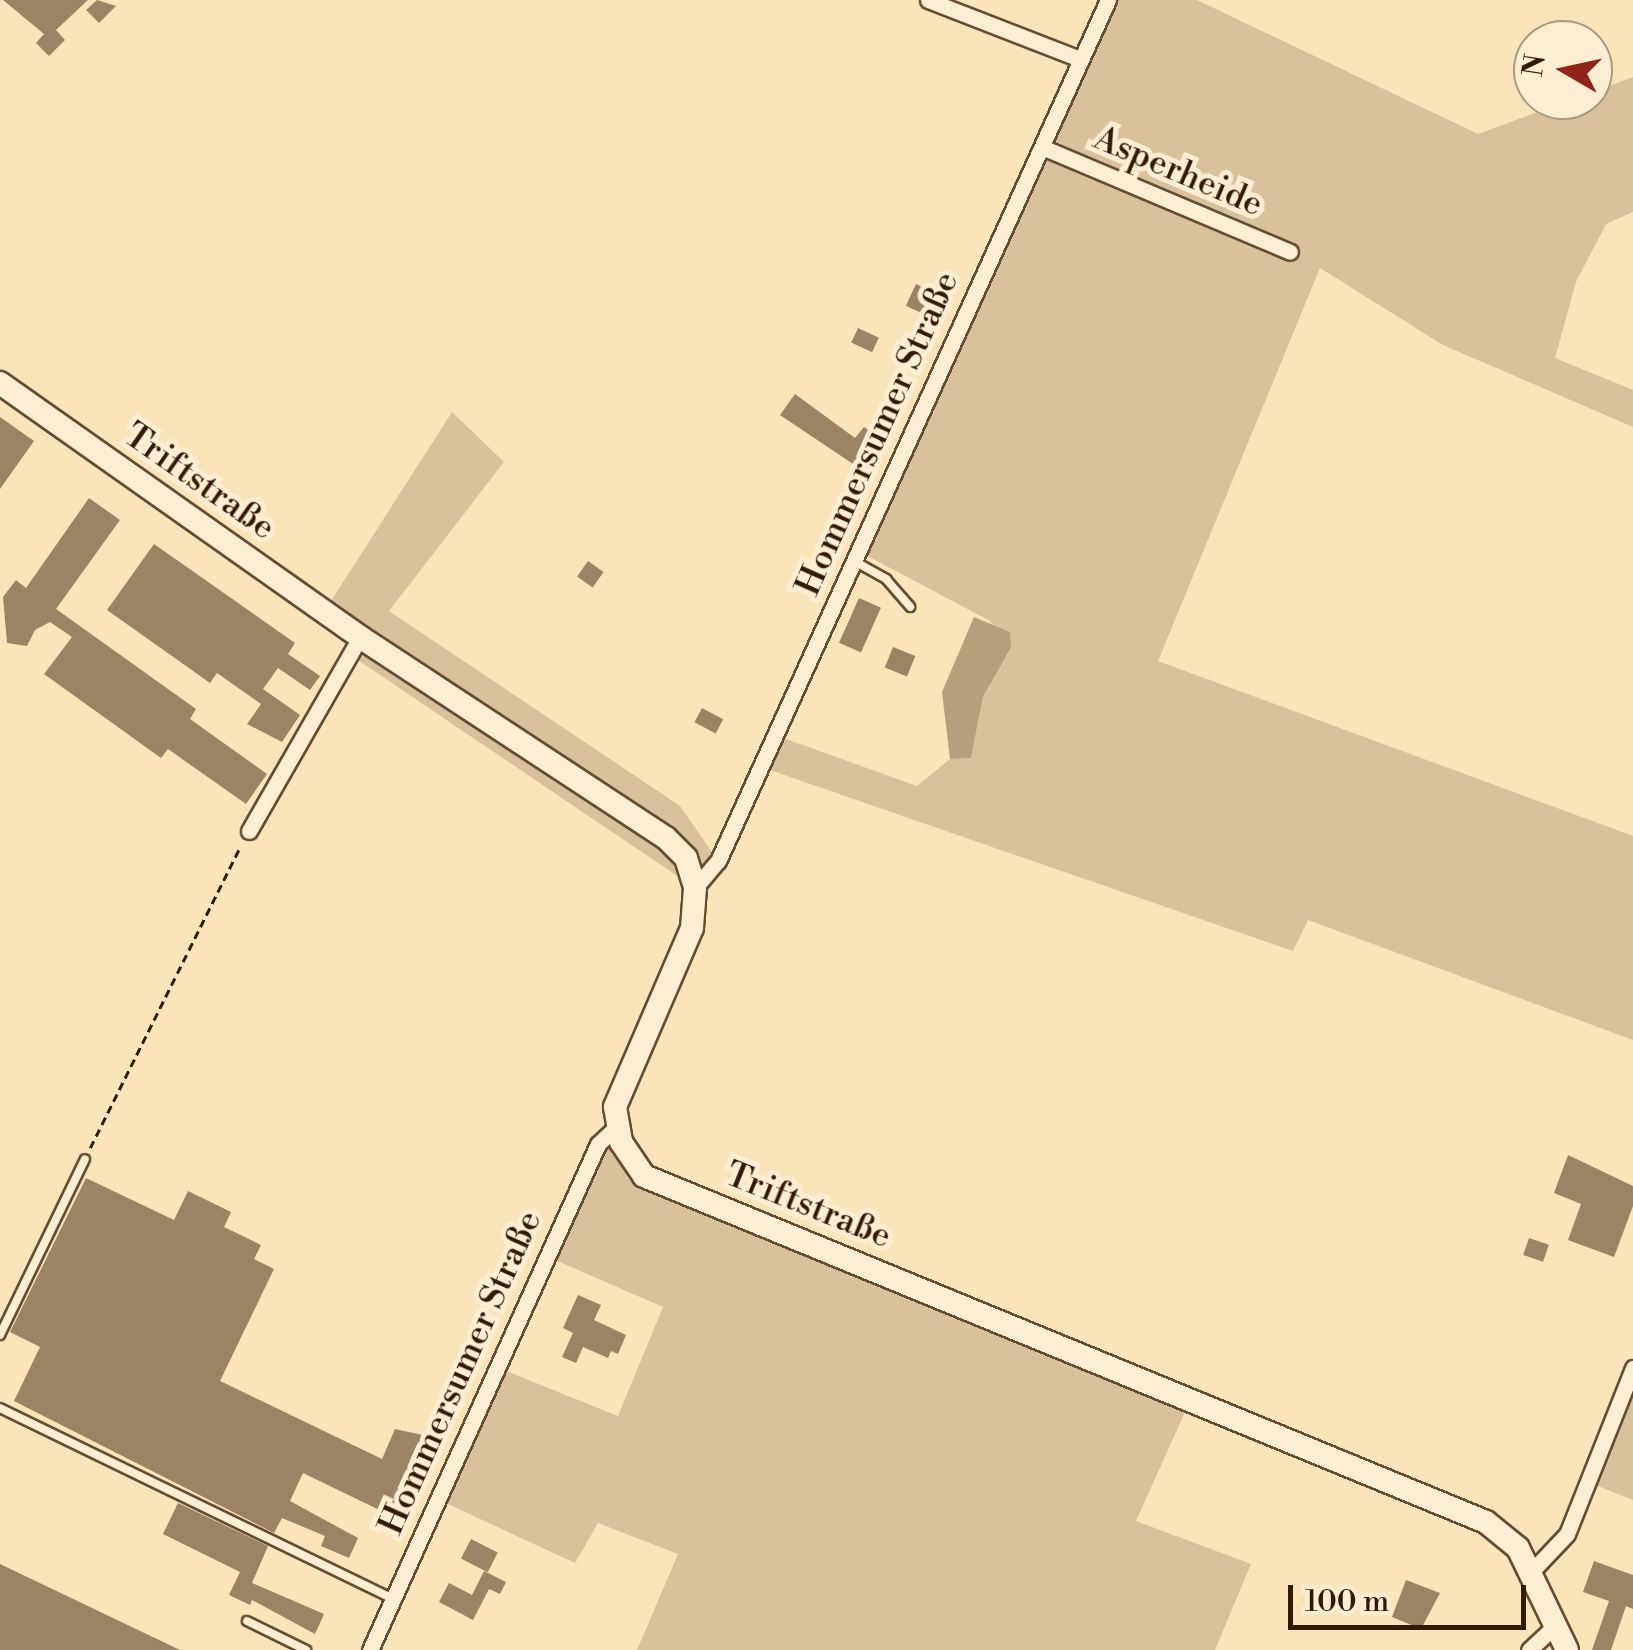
<!DOCTYPE html>
<html>
<head>
<meta charset="utf-8">
<style>
	body { margin:0 }
	#map { position:relative; width:1633px; height:1650px; overflow:hidden; background:#fae5b9; font-family:"Libre Bodoni",serif }
	div>[style] { position:absolute }
	[style*='--x'] { left:calc(var(--x)*1px); top:calc(var(--y)*1px); width:calc(var(--w)*1px); rotate:calc(var(--a)*1deg) }
	.green>* { inset:0; background:#d8c29b }
	.water>* { inset:0; background:#b79f7c }
	.building>* { inset:0; background:#9b8363; transform-origin:0 0 }
	.path>* { height:2.5px; margin-top:-1.25px; transform-origin:0; background:repeating-linear-gradient(90deg,#341806 0 8px,transparent 0 13px) }
	.roads { filter:drop-shadow(2px 0 #664b33) drop-shadow(-2px 0 #664b33) drop-shadow(0 2px #664b33) drop-shadow(0 -2px #664b33) }
	.lane>* { height:8px; margin:-4px; padding:0 4px; transform-origin:4px; border-radius:4px; background:#fceed2 }
	.street>* { height:15px; margin:-7.5px; padding:0 7.5px; transform-origin:7.5px; border-radius:7.5px; background:#fceed2 }
	.secondary>* { height:22px; margin:-11px; padding:0 11px; transform-origin:11px; border-radius:11px; background:#fceed2 }
	span { translate:-50% -50%; white-space:nowrap; text-align:center; line-height:1.15; -webkit-text-stroke:10px #fceed2; paint-order:stroke }
	.street-label { font-size:35px; color:#341806 }
	.north { position:absolute; left:1513px; top:20px; width:100px; height:100px; box-sizing:border-box; background:#fceed2; border:2px solid #ac9880; border-radius:50%; rotate:279deg; font-size:28px; font-weight:700; line-height:40px; text-align:center; color:#341806 }
	.north::after { content:''; display:block; margin:auto; width:35px; height:45px; background:#8f2418; clip-path:polygon(50% 0,100% 100%,50% 72%,0 100%) }
	.scale { position:absolute; left:1288px; top:1585px; width:238px; height:45px; box-sizing:border-box; border:5px solid #341806; border-top:0; padding-left:12px; font-size:30px; line-height:35px; white-space:nowrap; color:#341806; -webkit-text-stroke:8px #fceed2; paint-order:stroke }
</style>
</head>
<body>
<div id="map">
	<div class="green">
		<div style="clip-path:polygon(1108px 0,1197px 0,1478px 134px,1570px 100px,1593px 100px,1593px 92px,1633px 77px,1633px 212px,1606px 224px,1576px 282px,1555px 358px,1633px 390px,1633px 427px,1443px 345px,1320px 268px,1158px 661px,1633px 836px,1633px 1040px,1308px 920px,1293px 951px,761px 767px,775px 735px,917px 786px,950px 759px,971px 758px,983px 697px,1011px 649px,990px 621px,858px 551px)"></div>
		<div style="clip-path:polygon(452px 412px,504px 462px,389px 611px,680px 806px,718px 861px,695px 888px,349px 654px,360px 637px,324px 612px)"></div>
		<div style="clip-path:polygon(616px 1127px,632px 1163px,1190px 1401px,1136px 1521px,1251px 1564px,1215px 1650px,637px 1650px,678px 1554px,598px 1523px,575px 1563px,437px 1499px,496px 1367px,618px 1416px,663px 1307px,546px 1256px,598px 1144px)"></div>
		<div style="clip-path:polygon(1633px 1368px,1633px 1500px,1588px 1482px)"></div>
	</div>
	<div class="water">
		<div style="clip-path:polygon(974px 617px,1010px 632px,1011px 648px,983px 697px,971px 758px,950px 759px,942px 692px)"></div>
	</div>
	<div class="building">
		<div style="clip-path:polygon(3px 0,88px 0,56px 30px,65px 40px,49px 56px,36px 43px,44px 34px)"></div>
		<div style="clip-path:polygon(97px 0,116px 6px,99px 23px,86px 10px)"></div>
		<div style="left:916px;top:284px;width:40px;height:24px;rotate:25deg"></div>
		<div style="left:858px;top:328px;width:23px;height:16px;rotate:25deg"></div>
		<div style="clip-path:polygon(795px 394px,855px 438px,864px 427px,880px 438px,865px 472px,780px 415px)"></div>
		<div style="clip-path:polygon(0 417px,34px 441px,0 489px)"></div>
		<div style="clip-path:polygon(89px 498px,120px 520px,56px 609px,196px 709px,190px 719px,267px 774px,246px 804px,168px 749px,161px 758px,44px 674px,72px 637px,50px 622px,35px 630px,27px 646px,7px 643px,3px 597px,16px 580px,26px 588px)"></div>
		<div style="clip-path:polygon(154px 544px,295px 643px,288px 654px,320px 676px,310px 690px,278px 668px,263px 689px,300px 715px,282px 742px,247px 724px,261px 704px,217px 673px,210px 683px,107px 610px)"></div>
		<div style="left:588px;top:561px;width:19px;height:19px;rotate:35deg"></div>
		<div style="left:859px;top:598px;width:24px;height:49px;rotate:24deg"></div>
		<div style="left:893px;top:647px;width:24px;height:22px;rotate:22deg"></div>
		<div style="left:702px;top:708px;width:24px;height:16px;rotate:28deg"></div>
		<div style="clip-path:polygon(1568px 1155px,1633px 1186px,1633px 1206px,1614px 1257px,1568px 1240px,1581px 1204px,1554px 1193px)"></div>
		<div style="clip-path:polygon(86px 1178px,174px 1220px,188px 1191px,231px 1212px,224px 1227px,261px 1245px,254px 1259px,274px 1269px,220px 1381px,382px 1459px,395px 1429px,441px 1439px,400px 1520px,303px 1473px,290px 1501px,358px 1538px,349px 1558px,321px 1546px,325px 1536px,282px 1518px,274px 1533px,14px 1401px,40px 1347px,10px 1332px)"></div>
		<div style="left:1529px;top:1238px;width:21px;height:18px;rotate:19deg"></div>
		<div style="clip-path:polygon(578px 1295px,601px 1305px,594px 1320px,626px 1335px,618px 1354px,611px 1351px,608px 1358px,583px 1347px,576px 1363px,562px 1357px,573px 1333px,563px 1328px)"></div>
		<div style="clip-path:polygon(178px 1503px,268px 1546px,252px 1583px,324px 1614px,315px 1634px,252px 1600px,250px 1605px,229px 1595px,240px 1572px,163px 1534px)"></div>
		<div style="left:471px;top:1539px;width:30px;height:22px;rotate:27deg"></div>
		<div style="clip-path:polygon(1594px 1561px,1633px 1575px,1633px 1609px,1626px 1606px,1611px 1650px,1592px 1650px,1609px 1601px,1583px 1592px)"></div>
		<div style="clip-path:polygon(0 1564px,180px 1650px,0 1650px)"></div>
		<div style="clip-path:polygon(484px 1571px,506px 1582px,500px 1594px,489px 1589px,473px 1620px,439px 1602px,449px 1583px,472px 1595px)"></div>
		<div style="clip-path:polygon(1406px 1580px,1440px 1593px,1421px 1629px,1392px 1617px)"></div>
	</div>
	<div class="path">
		<div style="--x:90;--y:1148;--w:336;--a:-63.5"></div>
	</div>
	<div class="roads">
		<div class="lane">
			<div style="--x:854;--y:561;--w:37;--a:29"></div>
			<div style="--x:886;--y:579;--w:37;--a:49"></div>
			<div style="--x:0;--y:1335;--w:195;--a:-64.2"></div>
			<div style="--x:0;--y:1408;--w:437;--a:25.9"></div>
			<div style="--x:247;--y:1621;--w:66;--a:26.2"></div>
		</div>
		<div class="street">
			<div style="--x:928;--y:0;--w:163;--a:21.2"></div>
			<div style="--x:1042;--y:147;--w:269;--a:22.9"></div>
			<div style="--x:249;--y:831;--w:224;--a:-60.2"></div>
			<div style="--x:695;--y:888;--w:35;--a:-50"></div>
			<div style="--x:718;--y:861;--w:945;--a:-65.63"></div>
			<div style="--x:1531;--y:1572;--w:52;--a:-46.5"></div>
			<div style="--x:1567;--y:1534;--w:179;--a:-68.3"></div>
			<div style="--x:370;--y:1650;--w:555;--a:-65.74"></div>
			<div style="--x:598;--y:1144;--w:25;--a:-43"></div>
			<div style="--x:1529;--y:1650;--w:37;--a:-43"></div>
		</div>
		<div class="secondary">
			<div style="--x:0;--y:383;--w:441;--a:35.2"></div>
			<div style="--x:360;--y:637;--w:366;--a:33.3"></div>
			<div style="--x:666;--y:838;--w:28;--a:45"></div>
			<div style="--x:686;--y:858;--w:31;--a:73"></div>
			<div style="--x:695;--y:888;--w:40;--a:94.3"></div>
			<div style="--x:692;--y:928;--w:195;--a:113.3"></div>
			<div style="--x:615;--y:1107;--w:36;--a:80"></div>
			<div style="--x:621;--y:1142;--w:41;--a:55.9"></div>
			<div style="--x:644;--y:1176;--w:910;--a:22.34"></div>
			<div style="--x:1486;--y:1522;--w:41;--a:39.1"></div>
			<div style="--x:1518;--y:1548;--w:113;--a:64.3"></div>
		</div>
	</div>
	<div class="street-label">
		<span style="left:1178px;top:172px;rotate:23deg">Asperheide</span>
		<span style="left:878px;top:434px;rotate:-66deg">Hommersumer Straße</span>
		<span style="left:199px;top:482px;rotate:35deg">Triftstraße</span>
		<span style="left:808px;top:1206px;rotate:22deg">Triftstraße</span>
		<span style="left:461px;top:1373px;rotate:-66deg">Hommersumer Straße</span>
	</div>
	<div class="north">N</div>
	<div class="scale">100 m</div>
</div>
</body>
</html>
